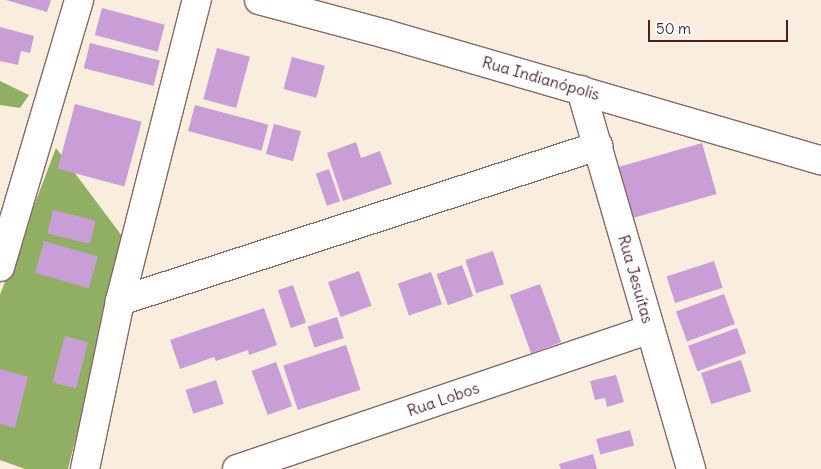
<!DOCTYPE html>
<html>
<head>
<meta charset="utf-8">
<style>
	body { margin:0 }
	#map { position:relative; width:821px; height:469px; overflow:hidden; background:#f9eddd; font-family:Delius,sans-serif }
	div>[style] { position:absolute }
	[style*='--x'] { left:calc(var(--x)*1px); top:calc(var(--y)*1px); width:calc(var(--w)*1px); rotate:calc(var(--a)*1deg) }
	.forest>* { inset:0; background:#91af62 }
	.building>* { inset:0; background:#c99ed7; transform-origin:0 0 }
	.roads { filter:drop-shadow(1px 0 #876769) drop-shadow(-1px 0 #876769) drop-shadow(0 1px #876769) drop-shadow(0 -1px #876769) }
	.minor>* { height:28px; margin:-14px; padding:0 14px; transform-origin:14px; border-radius:14px; background:#fff }
	span { translate:-50% -50%; white-space:nowrap; text-align:center; line-height:1.15; -webkit-text-stroke:4px #fff; paint-order:stroke }
	.street-label { font-size:16px; color:#4a1f2b }
	.scale { position:absolute; left:648px; top:20px; width:140px; height:22px; box-sizing:border-box; border:2px solid #4a1f2b; border-top:0; padding-left:6px; font-size:15px; line-height:18px; white-space:nowrap; color:#4a1f2b; -webkit-text-stroke:4px #fff; paint-order:stroke }
</style>
</head>
<body>
<div id="map">
	<div class="forest">
		<div style="clip-path:polygon(0 81px,29px 95px,20px 108px,0 105px)"></div>
		<div style="clip-path:polygon(56px 148px,122px 236px,119px 268px,68px 469px,25px 469px,0 460px,0 295px)"></div>
	</div>
	<div class="building">
		<div style="clip-path:polygon(6px 0,51px 0,47px 12px)"></div>
		<div style="left:102px;top:8px;width:65px;height:28px;rotate:15deg"></div>
		<div style="clip-path:polygon(0 27px,34px 36px,30px 53px,21px 51px,18px 65px,0 61px)"></div>
		<div style="left:90px;top:43px;width:72px;height:26px;rotate:14deg"></div>
		<div style="left:217px;top:48px;width:34px;height:53px;rotate:15deg"></div>
		<div style="left:292px;top:57px;width:34px;height:33px;rotate:15deg"></div>
		<div style="left:75px;top:104px;width:69px;height:67px;rotate:15deg"></div>
		<div style="left:195px;top:105px;width:76px;height:27px;rotate:15deg"></div>
		<div style="left:274px;top:124px;width:28px;height:31px;rotate:15deg"></div>
		<div style="clip-path:polygon(356px 142px,361px 158px,380px 151px,392px 184px,343px 201px,327px 153px)"></div>
		<div style="left:702px;top:143px;width:53px;height:87px;rotate:74deg"></div>
		<div style="left:329px;top:169px;width:34px;height:14px;rotate:71deg"></div>
		<div style="left:53px;top:210px;width:44px;height:24px;rotate:14deg"></div>
		<div style="left:44px;top:241px;width:56px;height:33px;rotate:16deg"></div>
		<div style="left:493px;top:251px;width:35px;height:29px;rotate:72deg"></div>
		<div style="left:714px;top:261px;width:28px;height:50px;rotate:72deg"></div>
		<div style="left:462px;top:265px;width:33px;height:27px;rotate:70deg"></div>
		<div style="left:359px;top:271px;width:37px;height:33px;rotate:70deg"></div>
		<div style="left:431px;top:272px;width:34px;height:35px;rotate:71deg"></div>
		<div style="left:540px;top:284px;width:62px;height:32px;rotate:70deg"></div>
		<div style="left:293px;top:285px;width:40px;height:16px;rotate:71deg"></div>
		<div style="left:724px;top:294px;width:32px;height:51px;rotate:70deg"></div>
		<div style="clip-path:polygon(264px 308px,277px 345px,249px 355px,248px 350px,216px 361px,214px 357px,180px 369px,170px 340px)"></div>
		<div style="left:337px;top:317px;width:22px;height:31px;rotate:72deg"></div>
		<div style="left:737px;top:328px;width:27px;height:52px;rotate:70deg"></div>
		<div style="left:65px;top:336px;width:24px;height:48px;rotate:15deg"></div>
		<div style="left:346px;top:345px;width:47px;height:66px;rotate:72deg"></div>
		<div style="left:741px;top:360px;width:33px;height:42px;rotate:72deg"></div>
		<div style="left:276px;top:362px;width:47px;height:26px;rotate:70deg"></div>
		<div style="clip-path:polygon(0 369px,28px 377px,15px 428px,0 424px)"></div>
		<div style="clip-path:polygon(616px 375px,624px 402px,607px 407px,605px 398px,595px 400px,590px 381px)"></div>
		<div style="left:216px;top:380px;width:25px;height:32px;rotate:72deg"></div>
		<div style="left:630px;top:430px;width:16px;height:35px;rotate:75deg"></div>
		<div style="clip-path:polygon(593px 454px,597px 469px,561px 469px,559px 464px)"></div>
	</div>
	<div class="roads">
		<div class="minor">
			<div style="--x:259;--y:0;--w:131;--a:15"></div>
			<div style="--x:386;--y:34;--w:453;--a:16.2"></div>
			<div style="--x:581;--y:90;--w:395;--a:73.8"></div>
			<div style="--x:0;--y:267;--w:278;--a:-73.5"></div>
			<div style="--x:120;--y:301;--w:503;--a:-17.97"></div>
			<div style="--x:85;--y:469;--w:172;--a:-78.2"></div>
			<div style="--x:120;--y:301;--w:311;--a:-75.7"></div>
			<div style="--x:237;--y:469;--w:436;--a:-18.7"></div>
		</div>
	</div>
	<div class="street-label">
		<span style="left:541px;top:78px;rotate:16deg">Rua Indianópolis</span>
		<span style="left:636px;top:279px;rotate:74deg">Rua Jesuítas</span>
		<span style="left:443px;top:399px;rotate:-19deg">Rua Lobos</span>
	</div>
	<div class="scale">50 m</div>
</div>
</body>
</html>
